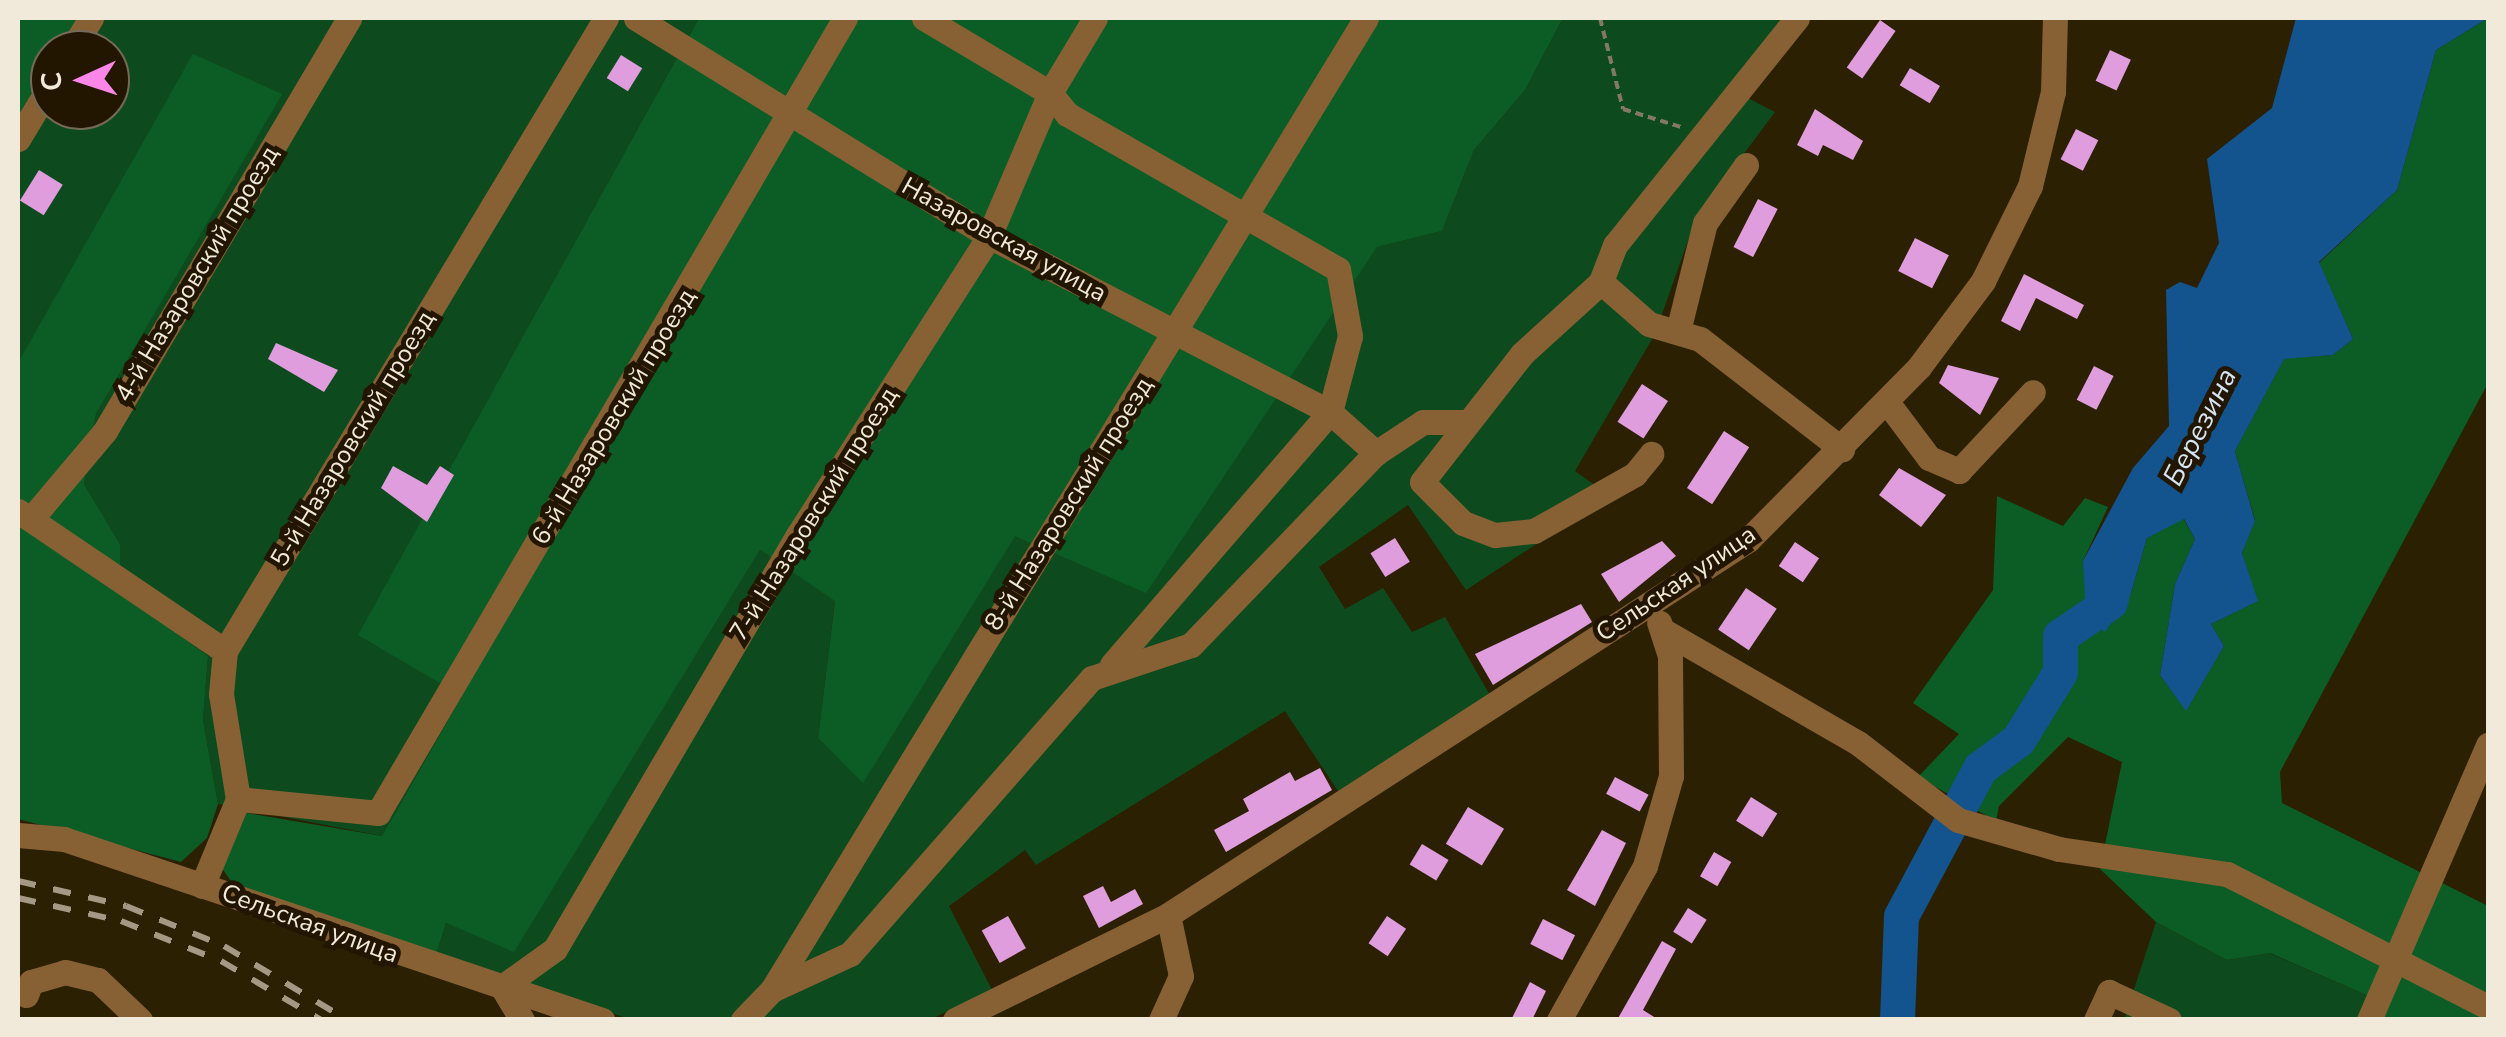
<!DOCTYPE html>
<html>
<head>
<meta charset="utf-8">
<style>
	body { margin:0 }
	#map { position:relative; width:2506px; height:1037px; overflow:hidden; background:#2c2003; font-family:"Nunito Sans",sans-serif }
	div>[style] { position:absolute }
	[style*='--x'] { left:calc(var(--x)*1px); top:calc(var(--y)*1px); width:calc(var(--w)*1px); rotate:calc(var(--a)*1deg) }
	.green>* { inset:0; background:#0d4b1e }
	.forest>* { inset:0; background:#0b5d25 }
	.water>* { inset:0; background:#13538e }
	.river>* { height:35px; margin:-17.5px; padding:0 17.5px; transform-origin:17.5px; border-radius:17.5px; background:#13538e }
	.building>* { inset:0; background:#e09ddd; transform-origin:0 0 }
	.path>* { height:4px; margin-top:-2px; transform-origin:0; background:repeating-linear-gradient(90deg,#837861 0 8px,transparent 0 13px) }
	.minor>* { height:25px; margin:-12.5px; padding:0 12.5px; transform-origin:12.5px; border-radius:12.5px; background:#876134 }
	.rail>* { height:6px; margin-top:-3px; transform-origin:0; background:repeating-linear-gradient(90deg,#a39984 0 18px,transparent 0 36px) }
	span { translate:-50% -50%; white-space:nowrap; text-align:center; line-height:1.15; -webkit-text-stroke:10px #221600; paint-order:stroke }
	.street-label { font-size:25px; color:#f1e9d9 }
	.water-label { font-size:28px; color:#d5e4f6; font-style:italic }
	.frame { position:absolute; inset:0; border:20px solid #f1e9d9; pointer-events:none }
	.north { position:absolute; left:30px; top:30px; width:100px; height:100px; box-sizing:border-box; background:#221600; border:2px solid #756a57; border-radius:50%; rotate:267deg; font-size:28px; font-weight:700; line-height:40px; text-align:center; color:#f1e9d9 }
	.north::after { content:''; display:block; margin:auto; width:35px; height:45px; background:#fa87e7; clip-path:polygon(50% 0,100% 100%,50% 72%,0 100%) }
</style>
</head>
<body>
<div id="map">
	<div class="green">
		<div style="clip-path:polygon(86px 18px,699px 18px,359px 634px,462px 696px,382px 836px,218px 804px,203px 720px,208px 656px,120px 591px,120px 544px,84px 484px,96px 414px,281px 93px,18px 363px,18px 139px,50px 110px,110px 110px,110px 50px,68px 50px)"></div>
		<div style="clip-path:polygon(1563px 18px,1789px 18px,1734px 91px,1775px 112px,1696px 218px,1655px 334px,1575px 471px,1610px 496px,1466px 590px,1408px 505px,1319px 567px,1345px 609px,1383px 588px,1412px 632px,1445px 617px,1491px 697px,1340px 794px,1285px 711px,1036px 865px,1025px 850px,949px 906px,992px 990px,931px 1019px,630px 1019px,435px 958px,446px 923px,514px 951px,760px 550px,835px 600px,818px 738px,863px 782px,1015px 535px,1319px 324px,1377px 247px,1442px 231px,1474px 150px,1525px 90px)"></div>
		<div style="clip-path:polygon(2156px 922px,2227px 960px,2269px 953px,2387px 1004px,2379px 1019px,2124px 1020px)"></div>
	</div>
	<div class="forest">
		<div style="clip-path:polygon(18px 18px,86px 18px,68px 50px,50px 50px,50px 82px,18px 139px)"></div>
		<div style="clip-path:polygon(699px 18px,1563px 18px,1525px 90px,1474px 150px,1442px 231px,1377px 247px,1146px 593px,1015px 536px,863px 783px,818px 738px,835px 601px,760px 550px,514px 952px,446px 923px,435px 958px,236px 888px,221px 867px,241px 812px,382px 836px,462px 696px,358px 635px)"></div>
		<div style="clip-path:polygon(2488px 18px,2488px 383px,2280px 772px,2282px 803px,2488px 906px,2488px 1019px,2379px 1019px,2387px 1004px,2270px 953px,2227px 960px,2156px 922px,2100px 869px,2122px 762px,2068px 737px,1999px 806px,1996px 821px,1918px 777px,1959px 734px,1913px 703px,1993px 590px,1997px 496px,2063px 526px,2085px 498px,2108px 507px,2083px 561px,2105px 631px,2131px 593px,2147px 538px,2183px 518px,2195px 539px,2175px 584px,2160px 675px,2186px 710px,2224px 646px,2211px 624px,2257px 601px,2242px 553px,2255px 520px,2235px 451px,2284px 358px,2333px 355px,2353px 339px,2319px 263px,2397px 190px,2436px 50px)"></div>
		<div style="clip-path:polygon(193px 54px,282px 94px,96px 414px,84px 484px,120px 544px,120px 591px,208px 656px,203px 720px,218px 804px,207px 838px,181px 862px,18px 819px,18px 363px)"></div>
	</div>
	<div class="water">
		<div style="clip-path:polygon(2296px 18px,2488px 18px,2436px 50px,2397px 190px,2319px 262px,2353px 339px,2333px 355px,2284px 359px,2235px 451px,2255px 521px,2242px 553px,2258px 601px,2211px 624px,2224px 646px,2186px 711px,2160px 675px,2175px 584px,2195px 539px,2184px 519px,2147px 538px,2131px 593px,2105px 632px,2086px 614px,2083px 561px,2133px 468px,2169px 426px,2166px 290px,2180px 282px,2197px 288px,2219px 243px,2207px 159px,2272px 108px)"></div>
	</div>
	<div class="river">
		<div style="--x:1897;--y:1020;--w:104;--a:-87.8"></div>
		<div style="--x:1901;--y:916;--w:168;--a:-61.9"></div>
		<div style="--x:1980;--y:768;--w:47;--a:-36.4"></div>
		<div style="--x:2018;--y:740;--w:80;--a:-58.3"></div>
		<div style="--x:2060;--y:672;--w:36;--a:-90"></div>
		<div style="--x:2060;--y:636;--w:60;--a:-34.2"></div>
		<div style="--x:2110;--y:602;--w:17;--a:-77"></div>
	</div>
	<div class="building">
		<div style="left:1880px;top:20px;width:19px;height:58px;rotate:35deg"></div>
		<div style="left:2110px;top:50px;width:23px;height:34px;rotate:25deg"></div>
		<div style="left:621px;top:55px;width:25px;height:27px;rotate:32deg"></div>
		<div style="left:1910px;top:68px;width:35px;height:20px;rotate:31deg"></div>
		<div style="clip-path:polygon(1815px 109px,1863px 141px,1853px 160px,1823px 145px,1818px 156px,1797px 145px)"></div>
		<div style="left:2076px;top:129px;width:25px;height:34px;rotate:27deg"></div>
		<div style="left:39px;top:170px;width:28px;height:36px;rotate:32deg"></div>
		<div style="left:1758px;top:199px;width:22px;height:54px;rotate:27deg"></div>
		<div style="left:1915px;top:238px;width:38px;height:37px;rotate:27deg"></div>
		<div style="clip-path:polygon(2024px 274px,2084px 305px,2077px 319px,2036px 298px,2020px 331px,2001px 321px)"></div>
		<div style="clip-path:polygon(276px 343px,338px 370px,324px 392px,268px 359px)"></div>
		<div style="clip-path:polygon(1948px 365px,1999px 378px,1980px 415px,1939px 383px)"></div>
		<div style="left:2094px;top:366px;width:22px;height:38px;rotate:27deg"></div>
		<div style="left:1642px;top:384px;width:31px;height:45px;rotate:33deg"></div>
		<div style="left:1724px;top:431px;width:30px;height:68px;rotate:33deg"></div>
		<div style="clip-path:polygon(393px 466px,427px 485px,440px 466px,454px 475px,427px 522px,381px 488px)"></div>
		<div style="clip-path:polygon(1899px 468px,1946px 495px,1921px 527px,1879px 495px)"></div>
		<div style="left:1395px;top:538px;width:28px;height:29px;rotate:58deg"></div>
		<div style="clip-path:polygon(1662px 541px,1676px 556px,1619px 602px,1601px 574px)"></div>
		<div style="left:1795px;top:542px;width:29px;height:29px;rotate:34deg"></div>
		<div style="left:1746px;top:588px;width:37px;height:50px;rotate:34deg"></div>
		<div style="clip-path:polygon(1581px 604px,1592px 622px,1493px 685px,1475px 654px)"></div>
		<div style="clip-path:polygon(1320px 768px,1332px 790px,1226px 852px,1214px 830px,1249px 811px,1243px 799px,1290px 772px,1295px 781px)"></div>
		<div style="left:1615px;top:777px;width:38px;height:19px;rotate:28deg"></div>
		<div style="left:1751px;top:797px;width:31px;height:28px;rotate:32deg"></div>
		<div style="left:1468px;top:807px;width:42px;height:43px;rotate:31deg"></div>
		<div style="clip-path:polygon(1602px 830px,1626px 843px,1595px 906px,1567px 890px)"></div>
		<div style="left:1422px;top:844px;width:31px;height:24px;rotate:31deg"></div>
		<div style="left:1714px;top:852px;width:20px;height:28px;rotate:30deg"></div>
		<div style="clip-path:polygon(1103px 886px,1111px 902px,1135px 889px,1143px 904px,1099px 928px,1083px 896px)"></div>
		<div style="left:1688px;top:908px;width:22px;height:28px;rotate:32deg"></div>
		<div style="left:1008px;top:916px;width:37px;height:30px;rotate:61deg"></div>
		<div style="left:1387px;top:916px;width:23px;height:33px;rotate:34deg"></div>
		<div style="left:1543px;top:919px;width:36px;height:28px;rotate:27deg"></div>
		<div style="clip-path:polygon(1662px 941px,1676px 949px,1643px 1010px,1659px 1020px,1617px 1020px)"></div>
		<div style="clip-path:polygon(1530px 982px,1546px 991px,1532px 1020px,1511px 1020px)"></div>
	</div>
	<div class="path">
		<div style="--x:1600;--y:18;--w:94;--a:75.8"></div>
		<div style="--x:1623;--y:109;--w:61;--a:17.2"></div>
	</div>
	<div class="minor">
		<div style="--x:636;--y:18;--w:415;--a:31.7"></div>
		<div style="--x:989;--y:236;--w:384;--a:27.3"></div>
		<div style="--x:1330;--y:412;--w:62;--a:41.7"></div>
		<div style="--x:924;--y:18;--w:147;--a:30.8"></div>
		<div style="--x:1050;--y:93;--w:27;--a:51"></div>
		<div style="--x:1067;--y:114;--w:312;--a:29.8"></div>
		<div style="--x:1338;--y:269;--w:68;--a:79.8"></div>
		<div style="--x:1350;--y:336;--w:79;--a:104.7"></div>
		<div style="--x:1330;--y:412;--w:334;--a:130.8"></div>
		<div style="--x:1797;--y:18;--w:291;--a:128.7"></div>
		<div style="--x:1615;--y:245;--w:40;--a:111"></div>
		<div style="--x:1601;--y:282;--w:64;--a:41.2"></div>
		<div style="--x:1649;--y:324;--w:53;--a:16.4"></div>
		<div style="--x:1700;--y:339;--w:180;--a:37.8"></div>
		<div style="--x:71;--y:50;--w:38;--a:-58"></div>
		<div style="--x:18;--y:139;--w:62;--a:-58.9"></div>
		<div style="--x:1601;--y:282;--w:107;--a:137.7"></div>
		<div style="--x:1522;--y:354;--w:162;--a:128"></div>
		<div style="--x:1422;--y:482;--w:58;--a:45"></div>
		<div style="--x:1463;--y:523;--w:34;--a:21"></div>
		<div style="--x:1495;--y:535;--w:39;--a:-6"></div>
		<div style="--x:1534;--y:531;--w:116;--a:-29.4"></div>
		<div style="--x:1635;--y:474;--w:26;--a:-51"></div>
		<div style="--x:1678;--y:331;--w:111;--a:-76"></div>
		<div style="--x:1705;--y:223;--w:71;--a:-54.7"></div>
		<div style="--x:1887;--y:402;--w:70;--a:53.1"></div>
		<div style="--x:1929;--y:458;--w:33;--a:23"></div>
		<div style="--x:1959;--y:471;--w:108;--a:-46.9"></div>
		<div style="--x:18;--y:511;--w:250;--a:34.1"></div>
		<div style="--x:31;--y:519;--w:115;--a:-49.9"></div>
		<div style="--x:105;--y:431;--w:480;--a:-59.4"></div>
		<div style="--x:1664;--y:631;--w:224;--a:30"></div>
		<div style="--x:1858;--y:743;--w:126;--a:37.6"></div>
		<div style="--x:1958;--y:820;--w:105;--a:16"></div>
		<div style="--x:2059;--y:849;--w:170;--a:8.5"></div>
		<div style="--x:2227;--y:874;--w:293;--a:27"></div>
		<div style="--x:238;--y:799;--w:141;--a:5.7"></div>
		<div style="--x:378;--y:813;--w:922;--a:-59.57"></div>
		<div style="--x:18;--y:835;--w:46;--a:5"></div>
		<div style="--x:64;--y:839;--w:568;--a:18.59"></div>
		<div style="--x:202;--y:886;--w:94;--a:-67.5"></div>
		<div style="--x:238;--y:799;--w:106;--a:-99.2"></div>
		<div style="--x:221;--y:694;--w:43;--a:-84.7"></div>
		<div style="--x:225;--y:651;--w:739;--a:-58.96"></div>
		<div style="--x:772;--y:990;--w:1139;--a:-58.57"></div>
		<div style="--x:26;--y:995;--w:14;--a:-69"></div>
		<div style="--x:31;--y:982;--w:35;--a:-16"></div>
		<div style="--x:65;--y:972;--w:34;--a:14"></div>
		<div style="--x:98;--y:980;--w:58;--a:43.6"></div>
		<div style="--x:522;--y:1020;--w:39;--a:-121"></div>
		<div style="--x:502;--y:987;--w:65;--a:-35.6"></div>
		<div style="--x:555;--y:949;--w:480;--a:-59.6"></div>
		<div style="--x:798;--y:535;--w:355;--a:-57.4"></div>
		<div style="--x:989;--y:236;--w:155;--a:-66.9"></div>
		<div style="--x:1050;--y:93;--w:87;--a:-59"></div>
		<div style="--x:743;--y:1020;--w:42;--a:-46"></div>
		<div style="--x:772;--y:990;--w:86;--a:-24.8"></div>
		<div style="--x:850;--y:954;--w:367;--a:-48.8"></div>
		<div style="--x:1092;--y:678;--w:104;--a:-18.4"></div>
		<div style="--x:1191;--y:645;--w:267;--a:-46.1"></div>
		<div style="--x:1376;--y:453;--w:56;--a:-33.4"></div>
		<div style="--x:1423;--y:422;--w:41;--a:0"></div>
		<div style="--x:955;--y:1020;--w:237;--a:-26.2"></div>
		<div style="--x:1168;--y:915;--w:691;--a:-32.88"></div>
		<div style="--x:1748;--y:540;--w:243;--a:-45.3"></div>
		<div style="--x:1919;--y:367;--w:107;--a:-53.3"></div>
		<div style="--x:1983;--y:281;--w:106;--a:-63.7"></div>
		<div style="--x:2030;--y:186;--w:97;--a:-76.3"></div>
		<div style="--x:2053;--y:92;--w:74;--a:-88.5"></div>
		<div style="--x:1161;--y:1020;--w:48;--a:-65.6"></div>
		<div style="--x:1181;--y:976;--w:62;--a:-102"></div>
		<div style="--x:1559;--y:1020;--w:176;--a:-60.8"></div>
		<div style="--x:1645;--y:866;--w:94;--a:-73.9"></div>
		<div style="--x:1671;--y:776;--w:120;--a:-90.5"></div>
		<div style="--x:1670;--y:656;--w:35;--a:-108"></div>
		<div style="--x:2096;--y:1020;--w:31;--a:-65"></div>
		<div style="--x:2109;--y:992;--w:66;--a:25"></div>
		<div style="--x:2369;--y:1020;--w:300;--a:-66.6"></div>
	</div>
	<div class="rail">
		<div style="--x:18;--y:881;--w:111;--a:13"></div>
		<div style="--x:126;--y:906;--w:106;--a:22.2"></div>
		<div style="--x:224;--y:946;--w:144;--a:31"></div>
		<div style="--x:18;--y:898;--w:106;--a:12.6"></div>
		<div style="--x:121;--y:921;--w:108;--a:21.8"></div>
		<div style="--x:221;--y:961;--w:116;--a:30.5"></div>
	</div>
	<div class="street-label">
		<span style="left:1004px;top:240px;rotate:29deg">Назаровская улица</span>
		<span style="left:197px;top:274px;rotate:-59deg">4-й Назаровский проезд</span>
		<span style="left:614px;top:417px;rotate:-59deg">6-й Назаровский проезд</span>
		<span style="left:353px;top:439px;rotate:-59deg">5-й Назаровский проезд</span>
		<span style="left:1069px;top:504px;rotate:-58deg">8-й Назаровский проезд</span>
		<span style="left:814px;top:514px;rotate:-58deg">7-й Назаровский проезд</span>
		<span style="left:1676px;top:584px;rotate:-34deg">Сельская улица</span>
		<span style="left:310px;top:924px;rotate:20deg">Сельская улица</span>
	</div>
	<div class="water-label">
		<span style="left:2200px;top:427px;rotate:-63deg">Березина</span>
	</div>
	<div class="frame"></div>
	<div class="north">С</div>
</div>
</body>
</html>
